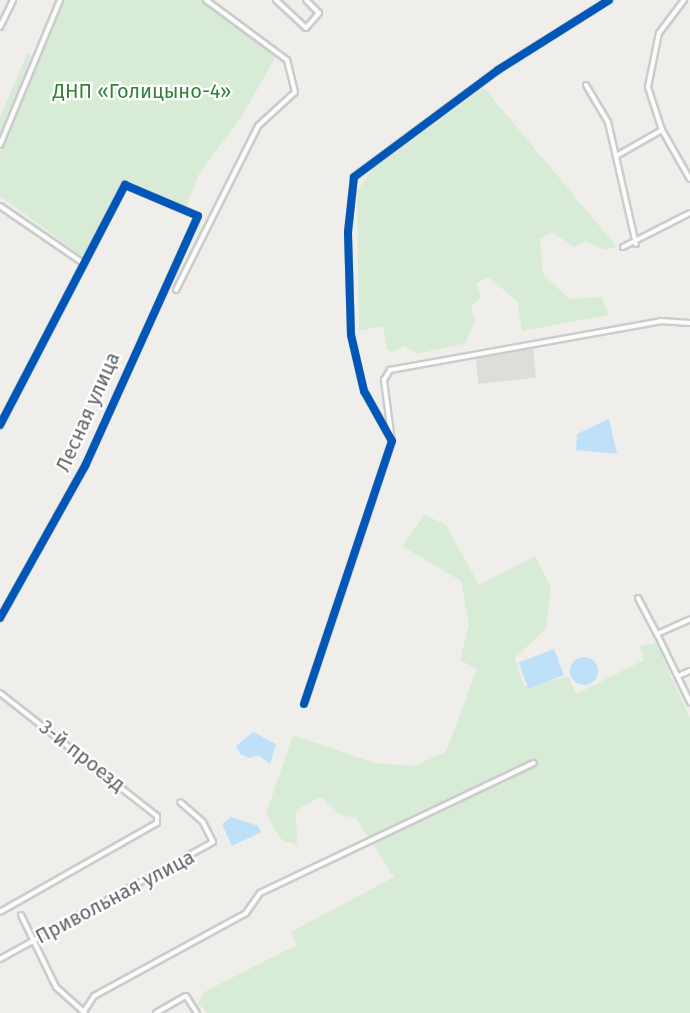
<!DOCTYPE html>
<html>
<head>
<meta charset="utf-8">
<style>
	body { margin:0 }
	#map { position:relative; width:690px; height:1013px; overflow:hidden; background:#efeeea; font-family:"Fira Sans",sans-serif }
	div>[style] { position:absolute }
	[style*='--x'] { left:calc(var(--x)*1px); top:calc(var(--y)*1px); width:calc(var(--w)*1px); rotate:calc(var(--a)*1deg) }
	.industrial>* { inset:0; background:#dfddda; transform-origin:0 0 }
	.green>* { inset:0; background:#d8ebd6 }
	.water>* { inset:0; background:#bfe0f9; transform-origin:0 0 }
	.round { border-radius:50% }
	.roads { filter:drop-shadow(2px 0 #cbcccc) drop-shadow(-2px 0 #cbcccc) drop-shadow(0 2px #cbcccc) drop-shadow(0 -2px #cbcccc) }
	.minor>* { height:4px; margin:-2px; padding:0 2px; transform-origin:2px; border-radius:2px; background:#fdfcfc }
	.cycleway>* { height:8px; margin:-4px; padding:0 4px; transform-origin:4px; border-radius:4px; background:#0057b8 }
	span { translate:-50% -50%; white-space:nowrap; text-align:center; line-height:1.15; -webkit-text-stroke:4.5px #fff; paint-order:stroke }
	.park-label { font-size:20px; color:#348238 }
	.street-label { font-size:20px; color:#5f6368 }
</style>
</head>
<body>
<div id="map">
	<div class="industrial">
		<div style="left:533px;top:349px;width:29px;height:58px;rotate:84deg"></div>
	</div>
	<div class="green">
		<div style="clip-path:polygon(62px 0,201px 0,276px 56px,241px 118px,199px 174px,186px 207px,123px 180px,86px 259px,0 196px,0 153px)"></div>
		<div style="clip-path:polygon(27px 54px,31px 56px,0 139px,0 117px)"></div>
		<div style="clip-path:polygon(484px 88px,617px 247px,605px 250px,586px 241px,575px 247px,551px 232px,540px 239px,543px 274px,569px 299px,602px 297px,608px 315px,522px 331px,517px 301px,488px 277px,476px 284px,481px 297px,471px 307px,475px 320px,466px 343px,417px 354px,405px 346px,393px 352px,387px 350px,383px 326px,359px 331px,357px 192px,371px 170px)"></div>
		<div style="clip-path:polygon(425px 515px,446px 525px,479px 585px,535px 556px,551px 587px,546px 628px,515px 658px,524px 686px,569px 677px,576px 694px,644px 660px,640px 646px,656px 643px,690px 718px,690px 1013px,207px 1013px,198px 1003px,206px 991px,297px 945px,291px 932px,394px 877px,356px 818px,341px 815px,321px 797px,296px 810px,297px 845px,282px 840px,266px 814px,293px 735px,374px 763px,414px 766px,446px 752px,477px 669px,460px 660px,469px 625px,461px 581px,402px 546px)"></div>
	</div>
	<div class="water">
		<div style="clip-path:polygon(609px 419px,617px 454px,576px 450px,577px 434px)"></div>
		<div style="left:554px;top:649px;width:28px;height:38px;rotate:69deg"></div>
		<div class="round" style="left:570px;top:657px;width:28px;height:28px"></div>
		<div style="clip-path:polygon(253px 732px,276px 744px,270px 764px,258px 755px,250px 758px,240px 754px,236px 746px)"></div>
		<div style="clip-path:polygon(231px 817px,258px 826px,261px 832px,232px 846px,222px 824px)"></div>
	</div>
	<div class="roads">
		<div class="minor">
			<div style="--x:276;--y:0;--w:41;--a:43"></div>
			<div style="--x:306;--y:28;--w:20;--a:-49"></div>
			<div style="--x:319;--y:13;--w:18;--a:-135"></div>
			<div style="--x:684;--y:0;--w:41;--a:127.1"></div>
			<div style="--x:659;--y:33;--w:55;--a:101.5"></div>
			<div style="--x:648;--y:87;--w:45;--a:72"></div>
			<div style="--x:662;--y:130;--w:56;--a:60.3"></div>
			<div style="--x:0;--y:27;--w:30;--a:-64"></div>
			<div style="--x:586;--y:85;--w:43;--a:59.3"></div>
			<div style="--x:608;--y:122;--w:125;--a:77.1"></div>
			<div style="--x:0;--y:145;--w:157;--a:-67.5"></div>
			<div style="--x:618;--y:155;--w:51;--a:-29.6"></div>
			<div style="--x:0;--y:206;--w:101;--a:34.5"></div>
			<div style="--x:623;--y:247;--w:75;--a:-26.9"></div>
			<div style="--x:176;--y:290;--w:183;--a:-63.4"></div>
			<div style="--x:258;--y:126;--w:50;--a:-42.6"></div>
			<div style="--x:295;--y:92;--w:33;--a:-104"></div>
			<div style="--x:287;--y:60;--w:101;--a:-143.5"></div>
			<div style="--x:0;--y:425;--w:271;--a:-62.5"></div>
			<div style="--x:125;--y:185;--w:79;--a:23"></div>
			<div style="--x:198;--y:216;--w:274;--a:114.3"></div>
			<div style="--x:85;--y:466;--w:174;--a:119.2"></div>
			<div style="--x:392;--y:441;--w:62;--a:-97.5"></div>
			<div style="--x:384;--y:380;--w:12;--a:-59"></div>
			<div style="--x:390;--y:370;--w:275;--a:-10.2"></div>
			<div style="--x:661;--y:321;--w:29;--a:4"></div>
			<div style="--x:638;--y:598;--w:41;--a:62.2"></div>
			<div style="--x:657;--y:634;--w:36;--a:-24"></div>
			<div style="--x:657;--y:634;--w:76;--a:64.1"></div>
			<div style="--x:678;--y:676;--w:13;--a:-23"></div>
			<div style="--x:0;--y:693;--w:199;--a:38.1"></div>
			<div style="--x:157;--y:816;--w:7;--a:90"></div>
			<div style="--x:157;--y:823;--w:180;--a:150.5"></div>
			<div style="--x:304;--y:704;--w:277;--a:-71.5"></div>
			<div style="--x:392;--y:441;--w:57;--a:-119.2"></div>
			<div style="--x:364;--y:391;--w:57;--a:-103.1"></div>
			<div style="--x:351;--y:335;--w:103;--a:-91.7"></div>
			<div style="--x:348;--y:232;--w:55;--a:-83.8"></div>
			<div style="--x:354;--y:177;--w:179;--a:-36.6"></div>
			<div style="--x:498;--y:70;--w:131;--a:-32.2"></div>
			<div style="--x:21;--y:915;--w:80;--a:64.1"></div>
			<div style="--x:56;--y:987;--w:39;--a:42"></div>
			<div style="--x:0;--y:959;--w:243;--a:-28.8"></div>
			<div style="--x:213;--y:842;--w:22;--a:-117"></div>
			<div style="--x:203;--y:822;--w:30;--a:-139"></div>
			<div style="--x:83;--y:1013;--w:20;--a:-57"></div>
			<div style="--x:94;--y:996;--w:173;--a:-28.6"></div>
			<div style="--x:246;--y:913;--w:24;--a:-55"></div>
			<div style="--x:260;--y:893;--w:303;--a:-25.4"></div>
			<div style="--x:156;--y:1013;--w:34;--a:-30"></div>
			<div style="--x:186;--y:996;--w:20;--a:57"></div>
		</div>
	</div>
	<div class="cycleway">
		<div style="--x:0;--y:425;--w:271;--a:-62.5"></div>
		<div style="--x:125;--y:185;--w:79;--a:23"></div>
		<div style="--x:198;--y:216;--w:274;--a:114.3"></div>
		<div style="--x:85;--y:466;--w:174;--a:119.2"></div>
		<div style="--x:304;--y:704;--w:277;--a:-71.5"></div>
		<div style="--x:392;--y:441;--w:57;--a:-119.2"></div>
		<div style="--x:364;--y:391;--w:57;--a:-103.1"></div>
		<div style="--x:351;--y:335;--w:103;--a:-91.7"></div>
		<div style="--x:348;--y:232;--w:55;--a:-83.8"></div>
		<div style="--x:354;--y:177;--w:179;--a:-36.6"></div>
		<div style="--x:498;--y:70;--w:131;--a:-32.2"></div>
	</div>
	<div class="park-label">
		<span style="left:142px;top:91px">ДНП «Голицыно-4»</span>
	</div>
	<div class="street-label">
		<span style="left:88px;top:412px;rotate:-66deg">Лесная улица</span>
		<span style="left:82px;top:756px;rotate:38deg">3-й проезд</span>
		<span style="left:115px;top:897px;rotate:-28deg">Привольная улица</span>
	</div>
</div>
</body>
</html>
